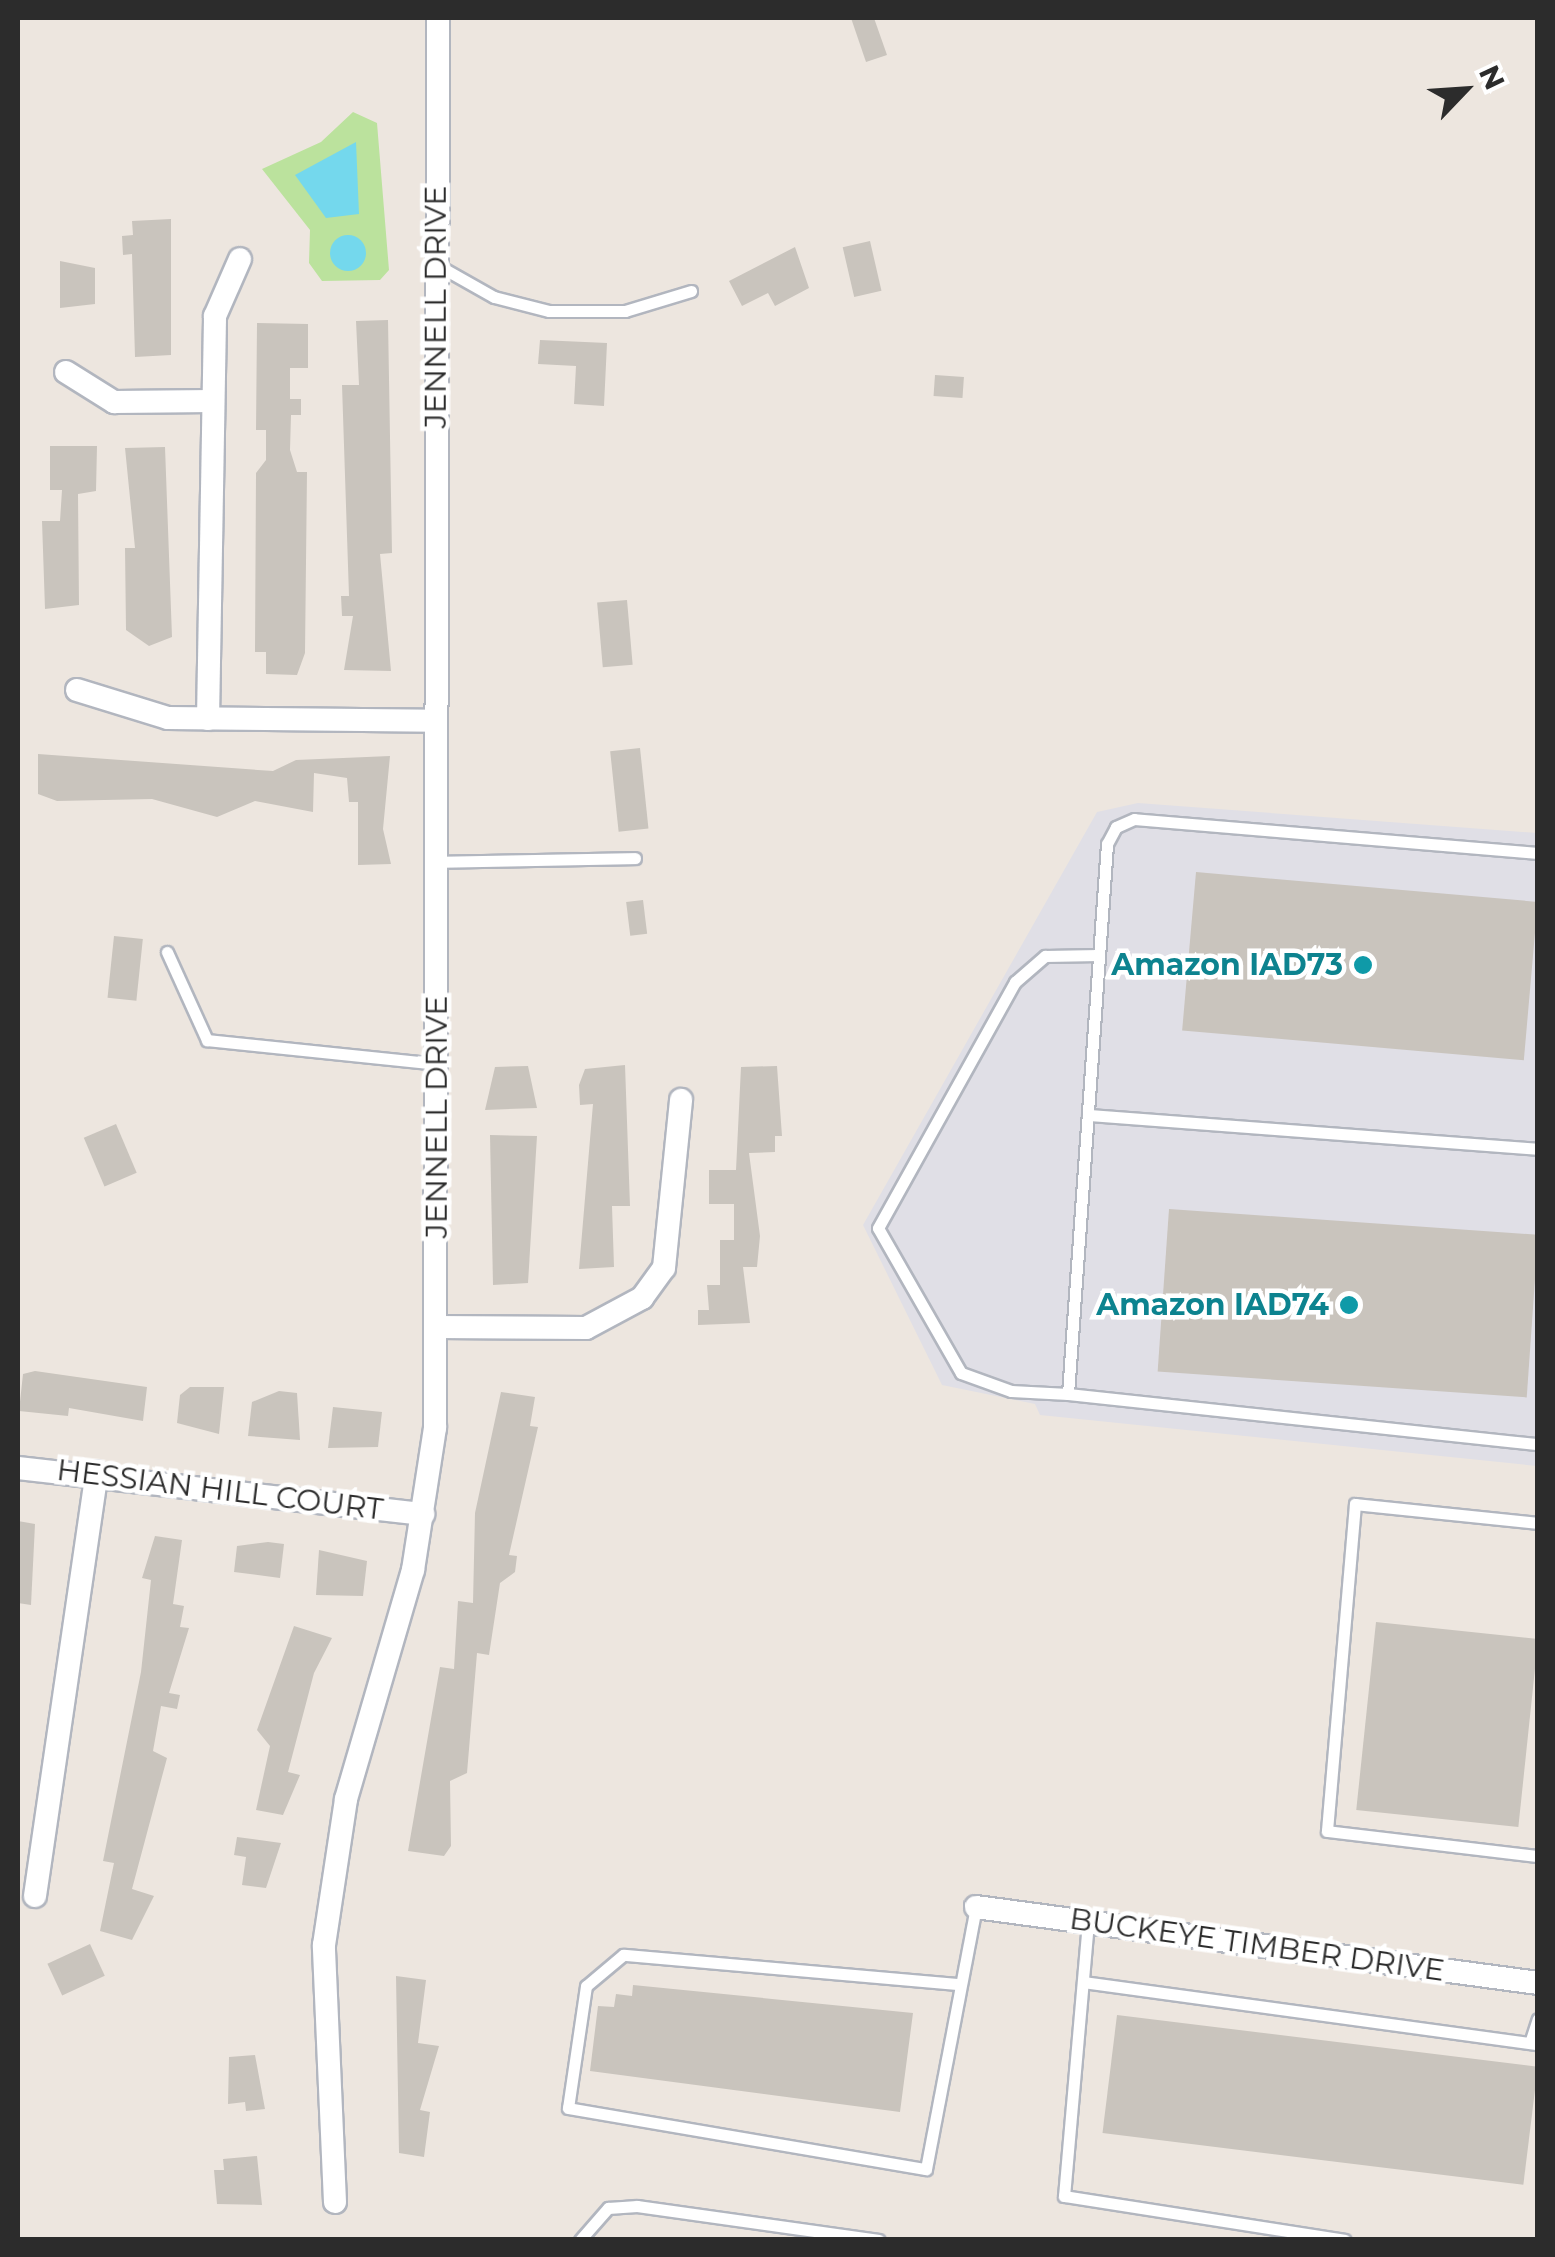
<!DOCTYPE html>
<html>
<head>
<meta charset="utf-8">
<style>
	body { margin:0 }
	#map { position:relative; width:1555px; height:2257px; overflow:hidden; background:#ede6df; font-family:Montserrat,sans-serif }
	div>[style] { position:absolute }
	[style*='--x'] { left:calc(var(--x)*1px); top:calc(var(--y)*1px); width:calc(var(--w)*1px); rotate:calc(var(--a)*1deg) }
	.industrial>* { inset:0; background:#e0dfe6 }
	.green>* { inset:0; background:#bbe29d }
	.water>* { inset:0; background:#74d8ed }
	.round { border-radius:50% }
	.building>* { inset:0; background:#c9c4bd; transform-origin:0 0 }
	.roads { filter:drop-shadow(2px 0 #b2b6bf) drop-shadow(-2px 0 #b2b6bf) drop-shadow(0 2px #b2b6bf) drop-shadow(0 -2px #b2b6bf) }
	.service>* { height:11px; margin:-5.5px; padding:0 5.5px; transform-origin:5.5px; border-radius:5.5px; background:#fff }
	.minor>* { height:22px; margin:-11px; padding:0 11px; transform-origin:11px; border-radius:11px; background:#fff }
	.dots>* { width:28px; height:28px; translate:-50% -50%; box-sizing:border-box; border:5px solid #fff; border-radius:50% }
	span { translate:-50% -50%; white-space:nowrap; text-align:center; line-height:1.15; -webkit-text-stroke:9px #fff; paint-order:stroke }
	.street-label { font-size:30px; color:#2c2c2c }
	.culture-label { font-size:30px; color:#0d838f; font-weight:700 }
	.right { translate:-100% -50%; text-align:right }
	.frame { position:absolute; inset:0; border:20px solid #2c2c2c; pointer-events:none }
	.north { position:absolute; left:1415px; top:40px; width:100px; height:100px; -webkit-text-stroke:8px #fff; paint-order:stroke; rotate:65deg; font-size:28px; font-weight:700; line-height:40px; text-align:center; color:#2c2c2c }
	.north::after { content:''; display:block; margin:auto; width:35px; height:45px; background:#2c2c2c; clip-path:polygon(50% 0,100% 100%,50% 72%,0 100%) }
</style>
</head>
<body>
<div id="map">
	<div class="industrial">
		<div style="clip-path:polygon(1138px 803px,1537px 833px,1537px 1466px,1040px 1415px,1035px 1404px,942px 1385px,863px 1225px,1097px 812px)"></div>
	</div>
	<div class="green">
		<div style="clip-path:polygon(353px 112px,377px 123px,389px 270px,380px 280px,322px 281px,309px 263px,310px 230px,262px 169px,321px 142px)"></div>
	</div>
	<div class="water">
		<div style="clip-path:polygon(356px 142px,359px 214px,326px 218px,295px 175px)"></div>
		<div class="round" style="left:330px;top:235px;width:36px;height:36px"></div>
	</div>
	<div class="building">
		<div style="clip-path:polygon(851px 18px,874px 18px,887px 55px,866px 62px)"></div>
		<div style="clip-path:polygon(171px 219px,171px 355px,135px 357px,132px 254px,123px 255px,122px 236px,133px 235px,132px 221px)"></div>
		<div style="left:870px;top:241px;width:51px;height:28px;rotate:77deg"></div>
		<div style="clip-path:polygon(795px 247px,809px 288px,775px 306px,768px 293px,742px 306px,729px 281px)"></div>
		<div style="clip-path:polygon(60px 261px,95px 268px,95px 304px,60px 308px)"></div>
		<div style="clip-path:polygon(388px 320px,392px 553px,380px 554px,391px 671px,344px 670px,353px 616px,342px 616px,341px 596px,349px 596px,342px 385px,359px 385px,356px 321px)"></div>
		<div style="clip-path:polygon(257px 323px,308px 324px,308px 368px,290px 368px,290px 399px,301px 399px,301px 415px,291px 415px,290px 450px,297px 472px,307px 472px,305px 653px,297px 675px,266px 674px,266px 652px,255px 652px,256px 473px,266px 460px,266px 430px,256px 430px)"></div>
		<div style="clip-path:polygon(540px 340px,607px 343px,604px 406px,574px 404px,576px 366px,538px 364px)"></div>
		<div style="left:935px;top:375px;width:29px;height:21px;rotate:4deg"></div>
		<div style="clip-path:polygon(50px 446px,97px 446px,96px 491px,78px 494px,79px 605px,45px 609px,42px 521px,60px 521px,62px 490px,50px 490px)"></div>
		<div style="clip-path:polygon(165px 447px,172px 637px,149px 646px,126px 630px,125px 548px,135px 548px,125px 448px)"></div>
		<div style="left:627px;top:600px;width:65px;height:30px;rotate:85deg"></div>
		<div style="left:640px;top:748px;width:81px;height:30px;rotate:84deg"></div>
		<div style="clip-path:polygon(38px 754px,273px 771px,296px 760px,390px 756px,383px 829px,391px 864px,358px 865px,358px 802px,349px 802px,347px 778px,314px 773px,313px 812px,255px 801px,217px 817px,152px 799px,57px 801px,38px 794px)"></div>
		<div style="left:1196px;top:872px;width:343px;height:159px;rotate:5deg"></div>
		<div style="left:643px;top:900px;width:34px;height:17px;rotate:83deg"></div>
		<div style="left:114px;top:936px;width:29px;height:62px;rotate:6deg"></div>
		<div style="clip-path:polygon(625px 1065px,630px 1206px,612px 1206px,614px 1267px,579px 1269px,593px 1104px,580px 1105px,579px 1085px,585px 1069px)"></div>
		<div style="clip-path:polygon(528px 1066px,537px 1108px,485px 1110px,495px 1067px)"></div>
		<div style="clip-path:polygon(777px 1066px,782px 1136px,775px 1136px,775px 1152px,749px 1153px,760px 1236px,757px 1267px,743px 1267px,750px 1323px,698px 1325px,698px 1310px,709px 1310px,707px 1285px,720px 1285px,720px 1240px,734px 1240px,734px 1204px,709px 1204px,709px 1170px,736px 1170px,741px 1067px)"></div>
		<div style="left:116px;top:1124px;width:53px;height:35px;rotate:67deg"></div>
		<div style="clip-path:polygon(490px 1135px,537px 1136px,528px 1283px,493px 1285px)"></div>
		<div style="left:1169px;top:1209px;width:370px;height:163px;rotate:4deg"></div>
		<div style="clip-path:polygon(35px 1371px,147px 1387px,143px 1421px,69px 1408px,68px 1416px,19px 1411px,23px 1374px)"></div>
		<div style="clip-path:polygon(190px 1387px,224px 1387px,219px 1434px,177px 1423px,180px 1395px)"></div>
		<div style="clip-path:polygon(279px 1391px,297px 1393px,300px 1440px,248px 1436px,252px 1402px)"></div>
		<div style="clip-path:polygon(501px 1392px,535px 1397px,530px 1426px,538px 1427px,509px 1555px,517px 1556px,515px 1572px,500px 1583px,489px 1655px,477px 1653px,467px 1773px,450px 1781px,451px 1846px,444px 1856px,408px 1851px,440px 1667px,454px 1669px,458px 1601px,473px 1603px,475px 1513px)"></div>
		<div style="clip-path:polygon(333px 1407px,382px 1412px,378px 1447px,328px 1448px)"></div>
		<div style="clip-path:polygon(18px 1521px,35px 1524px,31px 1605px,18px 1603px)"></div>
		<div style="clip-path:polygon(155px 1536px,182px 1540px,173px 1604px,184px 1606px,180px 1627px,189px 1628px,169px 1693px,180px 1695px,177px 1709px,161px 1706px,153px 1751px,167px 1758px,132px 1889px,154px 1896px,132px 1940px,100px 1931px,114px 1863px,103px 1861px,141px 1672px,151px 1580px,142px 1578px)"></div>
		<div style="clip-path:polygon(268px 1542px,284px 1544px,280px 1578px,234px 1572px,237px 1546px)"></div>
		<div style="clip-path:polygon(319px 1550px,367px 1561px,363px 1596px,316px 1595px)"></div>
		<div style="left:1376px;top:1622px;width:163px;height:189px;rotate:6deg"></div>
		<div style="clip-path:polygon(294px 1626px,332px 1638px,314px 1673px,288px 1772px,300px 1775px,283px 1815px,256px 1810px,270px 1746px,257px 1730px)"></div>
		<div style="clip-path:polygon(237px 1837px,281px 1843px,266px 1888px,242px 1885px,246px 1857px,234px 1855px)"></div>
		<div style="left:90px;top:1944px;width:35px;height:47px;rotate:65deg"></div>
		<div style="clip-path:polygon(396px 1976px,426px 1980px,418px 2043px,439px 2046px,420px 2110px,430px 2112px,424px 2157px,399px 2153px)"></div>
		<div style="clip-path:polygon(633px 1985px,913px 2013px,900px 2112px,590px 2071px,598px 2006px,614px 2007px,616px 1994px,632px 1996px)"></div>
		<div style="left:1117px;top:2015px;width:424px;height:119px;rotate:7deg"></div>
		<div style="clip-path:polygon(255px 2055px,265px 2109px,246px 2111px,245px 2102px,228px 2104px,229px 2057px)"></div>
		<div style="clip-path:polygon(257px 2156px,262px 2205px,217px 2204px,214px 2170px,224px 2170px,223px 2159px)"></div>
	</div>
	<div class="roads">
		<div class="service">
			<div style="--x:439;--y:266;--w:63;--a:29.4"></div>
			<div style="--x:494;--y:297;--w:57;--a:14.3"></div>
			<div style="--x:549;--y:311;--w:76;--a:0"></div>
			<div style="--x:625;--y:311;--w:69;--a:-16.9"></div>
			<div style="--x:1538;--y:853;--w:405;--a:-175.2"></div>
			<div style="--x:1134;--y:819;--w:20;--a:156"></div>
			<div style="--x:1116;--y:827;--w:19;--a:118"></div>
			<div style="--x:1107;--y:844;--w:551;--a:94.06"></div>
			<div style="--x:1068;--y:1394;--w:473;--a:6.1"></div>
			<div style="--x:435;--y:862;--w:200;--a:-1.1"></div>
			<div style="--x:167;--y:952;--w:97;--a:65.6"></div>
			<div style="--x:207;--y:1040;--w:232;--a:5.9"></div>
			<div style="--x:1088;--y:1115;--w:451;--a:4.3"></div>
			<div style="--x:1068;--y:1394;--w:57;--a:-177"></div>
			<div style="--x:1011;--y:1391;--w:53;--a:-160.2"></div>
			<div style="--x:961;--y:1373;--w:167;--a:-119.8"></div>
			<div style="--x:878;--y:1228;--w:282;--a:-60.9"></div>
			<div style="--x:1015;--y:982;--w:40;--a:-41"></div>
			<div style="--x:1045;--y:956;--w:54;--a:-1.1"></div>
			<div style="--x:1538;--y:1523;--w:184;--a:-174.1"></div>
			<div style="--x:1355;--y:1504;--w:328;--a:94.9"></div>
			<div style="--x:1327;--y:1831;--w:212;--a:6.8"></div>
			<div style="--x:1088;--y:1922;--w:275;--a:95"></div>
			<div style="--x:1064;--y:2196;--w:284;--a:8.9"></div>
			<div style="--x:1083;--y:1982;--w:459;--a:7.8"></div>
			<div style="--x:957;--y:1984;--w:335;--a:-175"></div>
			<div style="--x:623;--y:1955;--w:48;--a:140"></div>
			<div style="--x:586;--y:1986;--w:123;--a:98.4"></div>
			<div style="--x:568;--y:2108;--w:363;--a:9.7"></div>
			<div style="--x:926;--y:2169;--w:267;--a:-79.2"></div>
			<div style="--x:1530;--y:2043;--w:25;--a:-72"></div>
			<div style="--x:580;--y:2240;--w:43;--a:-48.8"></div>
			<div style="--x:608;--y:2208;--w:29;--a:-4"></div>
			<div style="--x:637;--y:2206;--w:244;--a:8"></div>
		</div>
		<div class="minor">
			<div style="--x:66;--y:372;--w:57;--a:32"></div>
			<div style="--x:114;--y:402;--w:99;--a:-0.6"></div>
			<div style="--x:77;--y:690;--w:95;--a:17.1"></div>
			<div style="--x:168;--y:718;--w:267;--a:0.6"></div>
			<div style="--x:208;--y:719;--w:403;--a:-89"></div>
			<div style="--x:215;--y:316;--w:62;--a:-66.3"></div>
			<div style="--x:438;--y:1327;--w:148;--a:0.4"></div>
			<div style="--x:586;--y:1328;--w:64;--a:-28.2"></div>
			<div style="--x:642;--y:1298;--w:37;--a:-54"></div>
			<div style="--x:664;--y:1268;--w:169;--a:-84.2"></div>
			<div style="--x:18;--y:1468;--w:408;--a:6.5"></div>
			<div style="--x:35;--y:1896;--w:428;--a:-81.7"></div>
			<div style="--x:976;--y:1907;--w:567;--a:7.7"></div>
			<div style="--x:335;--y:2202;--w:257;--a:-92.5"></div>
			<div style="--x:324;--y:1945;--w:148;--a:-81.4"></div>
			<div style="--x:346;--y:1799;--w:239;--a:-73.7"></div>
			<div style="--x:413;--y:1570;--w:144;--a:-81.2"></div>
			<div style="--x:435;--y:1428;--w:1410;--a:-89.88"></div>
		</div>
	</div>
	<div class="dots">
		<div style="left:1363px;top:965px;background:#0f9aa8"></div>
		<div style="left:1349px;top:1305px;background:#0f9aa8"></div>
	</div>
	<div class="street-label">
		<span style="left:436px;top:307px;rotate:-90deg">JENNELL DRIVE</span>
		<span style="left:437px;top:1117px;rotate:-90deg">JENNELL DRIVE</span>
		<span style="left:220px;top:1490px;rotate:7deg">HESSIAN HILL COURT</span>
		<span style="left:1257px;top:1945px;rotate:8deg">BUCKEYE TIMBER DRIVE</span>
	</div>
	<div class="culture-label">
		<span class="right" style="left:1343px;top:965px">Amazon IAD73</span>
		<span class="right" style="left:1329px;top:1305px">Amazon IAD74</span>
	</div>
	<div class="frame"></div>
	<div class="north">N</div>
</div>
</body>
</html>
